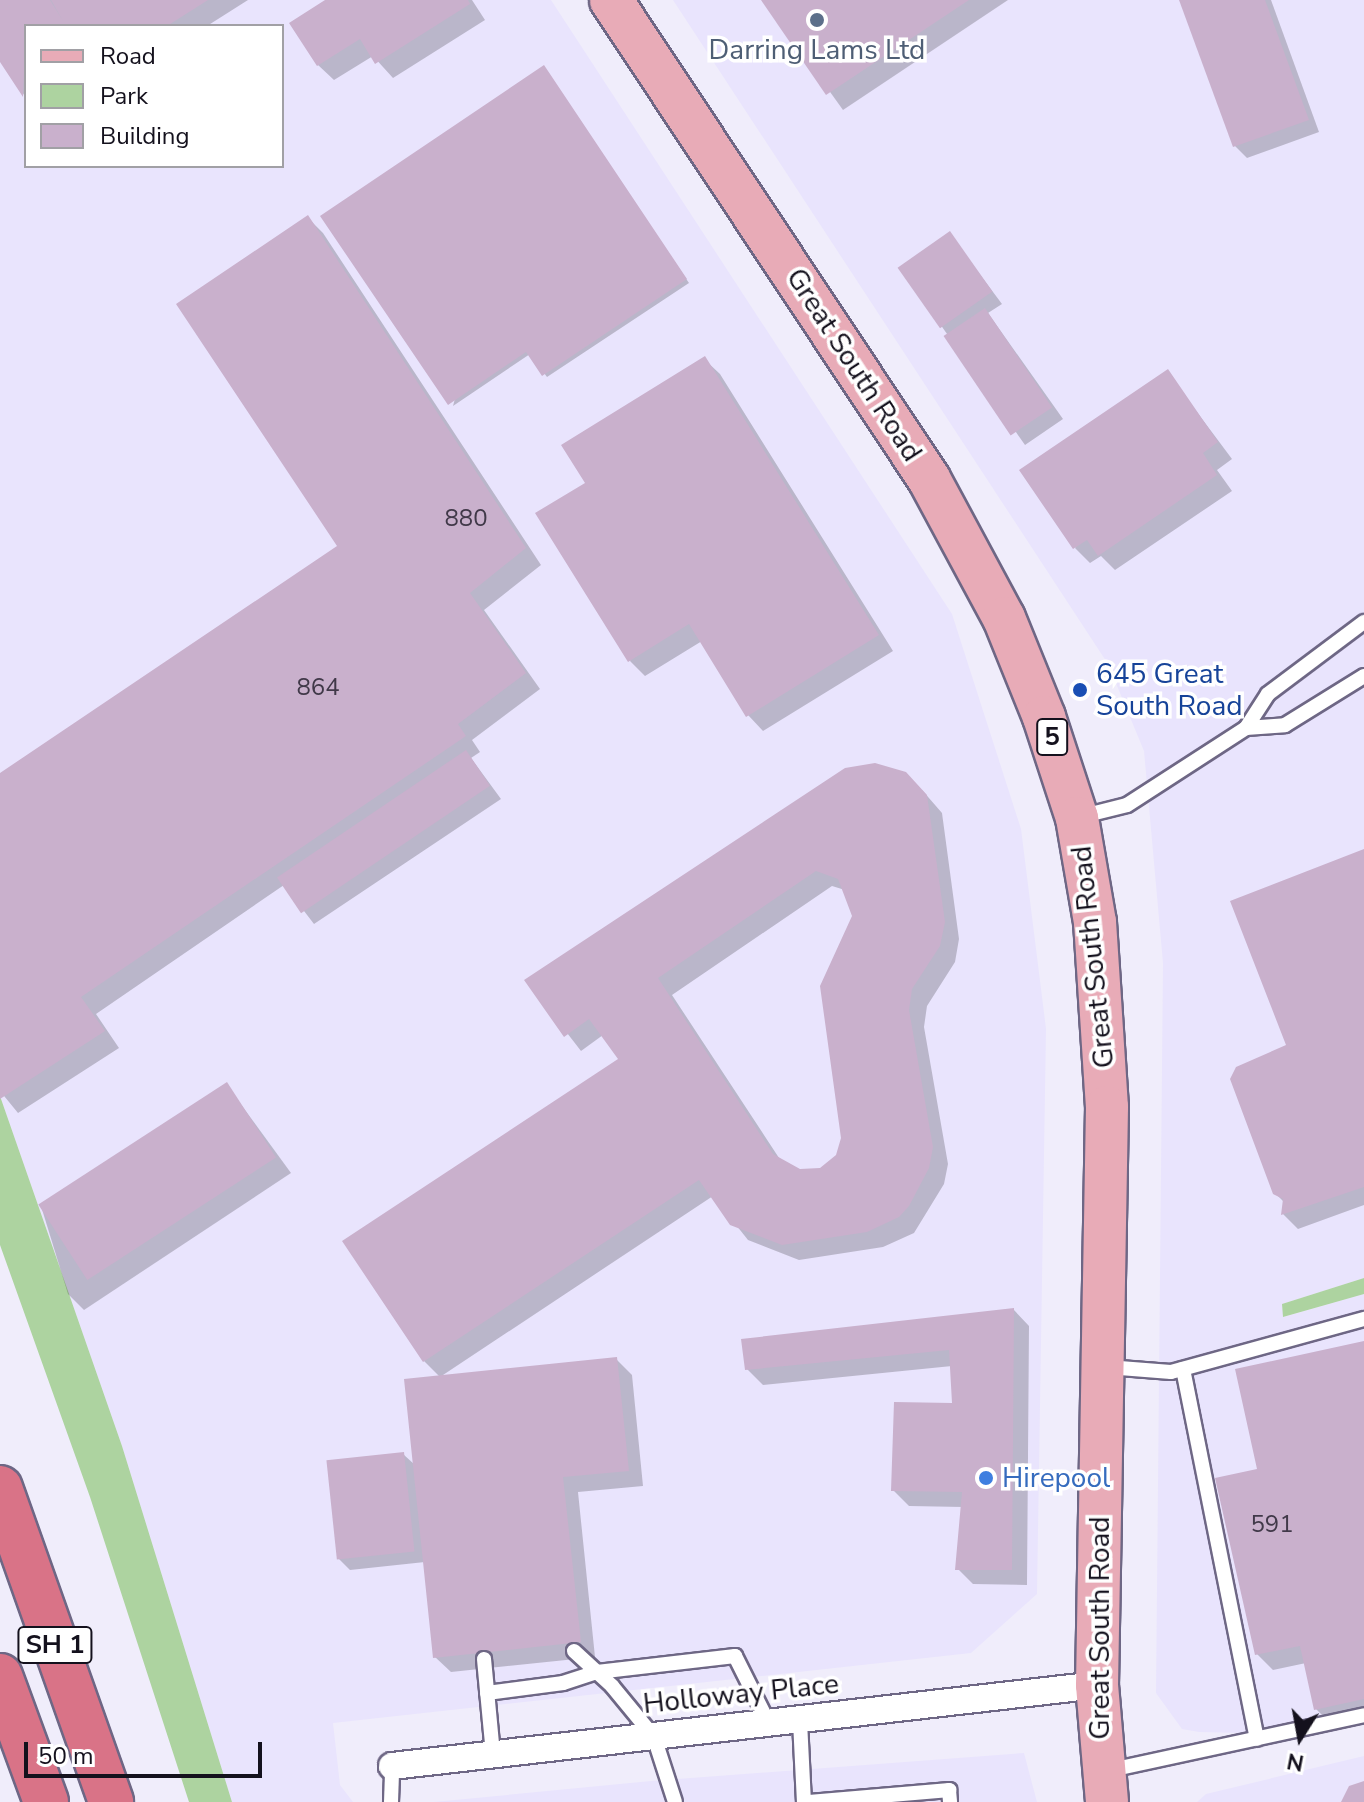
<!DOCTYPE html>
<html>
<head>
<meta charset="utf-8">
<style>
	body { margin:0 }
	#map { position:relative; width:1364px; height:1802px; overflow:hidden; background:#f0edfb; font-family:"Nunito Sans",sans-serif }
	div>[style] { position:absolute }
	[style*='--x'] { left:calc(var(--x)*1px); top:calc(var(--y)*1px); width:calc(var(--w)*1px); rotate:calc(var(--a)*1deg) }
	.built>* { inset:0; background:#e9e4fd }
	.green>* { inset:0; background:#add3a0 }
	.shadow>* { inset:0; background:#0003 }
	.building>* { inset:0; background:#c9b0cc; transform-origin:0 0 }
	.roads { filter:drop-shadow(2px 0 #6e6785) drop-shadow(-2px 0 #6e6785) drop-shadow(0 2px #6e6785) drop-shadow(0 -2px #6e6785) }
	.service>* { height:14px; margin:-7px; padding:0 7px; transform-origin:7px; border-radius:7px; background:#fff }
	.minor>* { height:26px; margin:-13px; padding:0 13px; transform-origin:13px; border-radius:13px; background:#fff }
	.primary>* { height:42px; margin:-21px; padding:0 21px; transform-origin:21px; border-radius:21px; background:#e8abb7 }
	.motorway>* { height:44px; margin:-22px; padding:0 22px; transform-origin:22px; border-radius:22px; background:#d97387 }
	.dots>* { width:22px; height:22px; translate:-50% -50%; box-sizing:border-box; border:4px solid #fff; border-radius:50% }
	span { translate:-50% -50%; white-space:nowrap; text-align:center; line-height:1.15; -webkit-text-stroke:7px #fff; paint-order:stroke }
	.number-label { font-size:24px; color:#413949 }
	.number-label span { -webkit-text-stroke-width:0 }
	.shield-label span { padding:2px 6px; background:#fff; border:2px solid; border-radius:6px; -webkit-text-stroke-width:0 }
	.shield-label { font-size:26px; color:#14111d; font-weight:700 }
	.service-label { font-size:28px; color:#4e5e75 }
	.street-label { font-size:28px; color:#14111d }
	.transit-label { font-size:28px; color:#164399 }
	.left { translate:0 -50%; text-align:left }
	.shop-label { font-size:28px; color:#366cbe }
	.legend { position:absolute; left:24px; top:24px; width:260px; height:144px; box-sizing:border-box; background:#fff; border:2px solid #a1a0a5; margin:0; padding:10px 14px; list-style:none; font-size:24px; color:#14111d }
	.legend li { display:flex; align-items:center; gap:16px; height:40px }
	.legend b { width:40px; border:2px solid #a1a0a5 }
	.north { position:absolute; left:1260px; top:1698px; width:80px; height:80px; -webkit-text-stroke:6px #fff; paint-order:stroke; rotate:191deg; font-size:22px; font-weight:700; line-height:32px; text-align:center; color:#14111d }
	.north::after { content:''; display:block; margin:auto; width:28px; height:36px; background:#14111d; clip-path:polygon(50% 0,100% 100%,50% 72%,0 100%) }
	.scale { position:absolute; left:24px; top:1742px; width:238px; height:36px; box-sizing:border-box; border:4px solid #14111d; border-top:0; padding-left:10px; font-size:24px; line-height:28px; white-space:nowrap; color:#14111d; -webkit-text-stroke:6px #fff; paint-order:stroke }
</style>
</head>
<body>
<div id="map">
	<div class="built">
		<div style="clip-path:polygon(evenodd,0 0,551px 0,952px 614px,1021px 829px,1046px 1029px,1037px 1594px,971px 1653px,333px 1723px,340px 1785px,353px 1802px,232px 1802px,122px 1446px,0 1096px,0 0,26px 26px,282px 26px,282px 166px,26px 166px,26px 26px)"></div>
		<div style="clip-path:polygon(673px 0,1364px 0,1364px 1278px,1282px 1304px,1284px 1317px,1364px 1294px,1364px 1707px,1244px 1733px,1199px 1732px,1182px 1729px,1156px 1693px,1163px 963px,1144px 751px,1108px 664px)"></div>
		<div style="clip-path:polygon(1024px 1753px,1037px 1802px,434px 1802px,651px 1781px)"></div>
		<div style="clip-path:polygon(1364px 1756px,1364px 1802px,1197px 1802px,1206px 1794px)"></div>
	</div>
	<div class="green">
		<div style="clip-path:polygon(0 1096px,122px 1446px,232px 1802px,189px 1802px,90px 1497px,0 1245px)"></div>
		<div style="clip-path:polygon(1364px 1278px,1364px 1294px,1283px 1317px,1282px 1304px)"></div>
	</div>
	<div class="shadow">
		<div style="clip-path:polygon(0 0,248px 0,207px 26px,26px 26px,26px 98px,0 58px)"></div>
		<div style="clip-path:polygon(329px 0,472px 0,485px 20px,393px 78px,373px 56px,334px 80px,318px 65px)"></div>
		<div style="clip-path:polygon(764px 0,1008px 0,843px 110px)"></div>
		<div style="clip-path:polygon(1186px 0,1271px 0,1319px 132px,1247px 158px,1235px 146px)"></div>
		<div style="clip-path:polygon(544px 68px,689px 283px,547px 377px,530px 354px,453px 406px)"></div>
		<div style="clip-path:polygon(308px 218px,323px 233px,541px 565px,484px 610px,540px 689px,472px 740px,480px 752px,471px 758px,501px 799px,314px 924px,284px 885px,96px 1014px,119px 1048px,18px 1113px,0 1091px,0 776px,339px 546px)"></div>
		<div style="clip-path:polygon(949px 233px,1002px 304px,988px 313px,1063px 419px,1025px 445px,900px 267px)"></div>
		<div style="clip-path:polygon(704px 359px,720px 374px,893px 651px,763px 731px,748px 715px,702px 641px,645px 676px,630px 661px)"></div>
		<div style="clip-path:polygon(1167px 372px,1232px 459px,1217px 470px,1232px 491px,1115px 570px,1101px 556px,1090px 563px,1075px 548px)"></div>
		<div style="clip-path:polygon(evenodd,922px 790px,942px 813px,959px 939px,955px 962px,927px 1006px,924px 1027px,948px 1164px,944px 1184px,914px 1233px,883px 1247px,799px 1260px,748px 1240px,713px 1196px,440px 1377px,424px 1361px,621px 1059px,603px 1035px,581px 1051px,526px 980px,922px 790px,832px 886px,845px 890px,854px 916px,843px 1138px,837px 1156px,821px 1170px,800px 1171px,781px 1161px,672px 995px,832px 886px)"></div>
		<div style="clip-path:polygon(1364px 851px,1364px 1205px,1298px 1229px,1283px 1214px,1284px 1202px,1275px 1193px,1288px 1046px)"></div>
		<div style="clip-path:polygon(226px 1084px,291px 1173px,84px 1310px,68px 1294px,41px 1206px)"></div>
		<div style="clip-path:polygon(1014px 1310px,1029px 1326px,1027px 1585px,973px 1584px,958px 1569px,963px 1507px,909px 1506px,893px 1490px,954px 1405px,952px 1366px,763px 1385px,747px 1369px)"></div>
		<div style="clip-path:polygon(1364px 1343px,1364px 1718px,1332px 1725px,1316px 1709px,1306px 1663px,1273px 1670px,1257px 1654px,1260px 1470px)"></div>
		<div style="clip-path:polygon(616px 1359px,632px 1375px,643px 1486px,578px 1492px,595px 1657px,451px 1672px,435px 1657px,425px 1562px,350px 1570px,338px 1558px,403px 1454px,415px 1465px)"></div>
	</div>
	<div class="building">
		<div style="clip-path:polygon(0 0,50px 0,63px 21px,51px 0,208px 0,167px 26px,26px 26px,23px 97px,0 62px)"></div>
		<div style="clip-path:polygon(325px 0,468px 0,470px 4px,375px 64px,360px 39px,317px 66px,289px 23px)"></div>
		<div style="clip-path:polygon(761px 0,969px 0,826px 95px)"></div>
		<div style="clip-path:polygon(1179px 0,1265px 0,1309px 120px,1233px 147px)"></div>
		<div style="clip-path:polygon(544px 65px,687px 279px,542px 376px,526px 352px,448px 405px,320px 216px)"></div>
		<div style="clip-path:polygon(308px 215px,526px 548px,470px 593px,526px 673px,458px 724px,466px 736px,81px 997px,105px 1031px,0 1099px,0 773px,337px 546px,176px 304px)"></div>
		<div style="left:950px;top:231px;width:74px;height:64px;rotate:55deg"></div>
		<div style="left:985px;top:308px;width:120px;height:50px;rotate:56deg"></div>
		<div style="clip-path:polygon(705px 356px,879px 635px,746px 717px,689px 624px,628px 662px,535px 513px,585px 483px,561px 445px)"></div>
		<div style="clip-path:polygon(1168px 369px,1218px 442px,1203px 453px,1217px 475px,1098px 556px,1087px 540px,1073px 549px,1019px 470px)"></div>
		<div style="left:466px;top:750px;width:43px;height:228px;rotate:56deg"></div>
		<div style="clip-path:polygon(evenodd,875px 763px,906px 772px,927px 795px,945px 922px,940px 946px,912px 989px,909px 1010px,933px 1147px,929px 1168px,909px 1206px,899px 1217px,867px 1232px,782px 1245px,730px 1225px,699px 1180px,423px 1362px,342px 1241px,618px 1059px,589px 1019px,564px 1037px,524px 980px,845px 768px,875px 763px,816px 871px,838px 879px,852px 916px,820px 986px,841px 1138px,836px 1155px,820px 1168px,800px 1169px,773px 1154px,658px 978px,816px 871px)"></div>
		<div style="clip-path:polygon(1364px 849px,1364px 1187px,1281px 1215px,1283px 1199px,1273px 1194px,1230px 1079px,1236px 1067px,1286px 1045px,1230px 901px)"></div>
		<div style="left:227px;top:1082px;width:90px;height:225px;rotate:57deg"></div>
		<div style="clip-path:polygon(1014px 1308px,1012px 1570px,955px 1570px,962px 1492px,891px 1491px,894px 1402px,952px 1403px,949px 1350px,745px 1370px,741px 1339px)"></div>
		<div style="clip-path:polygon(1364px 1341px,1364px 1699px,1314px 1710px,1300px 1646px,1255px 1655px,1215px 1478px,1257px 1469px,1235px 1369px)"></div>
		<div style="clip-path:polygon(617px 1357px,629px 1471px,563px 1477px,581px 1642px,433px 1658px,404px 1379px)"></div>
		<div style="left:404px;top:1452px;width:100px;height:78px;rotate:84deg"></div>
		<div style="clip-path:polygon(1364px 1781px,1364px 1802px,1341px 1802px,1349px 1786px)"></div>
	</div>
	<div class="roads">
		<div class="service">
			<div style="--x:1246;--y:728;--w:39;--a:-4"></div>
			<div style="--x:1285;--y:725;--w:93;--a:-31.8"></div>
			<div style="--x:1079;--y:817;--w:49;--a:-14"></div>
			<div style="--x:1127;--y:805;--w:142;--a:-32.9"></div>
			<div style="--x:1246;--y:728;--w:40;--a:-57.1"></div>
			<div style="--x:1268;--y:694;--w:120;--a:-36.9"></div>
			<div style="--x:1107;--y:1367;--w:64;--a:4.5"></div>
			<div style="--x:1171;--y:1372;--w:200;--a:-15.4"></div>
			<div style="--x:1183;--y:1369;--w:377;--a:78.7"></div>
			<div style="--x:574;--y:1651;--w:52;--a:42.6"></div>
			<div style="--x:612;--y:1686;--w:66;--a:50.5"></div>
			<div style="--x:654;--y:1737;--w:68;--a:72.1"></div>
			<div style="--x:484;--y:1659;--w:95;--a:84.6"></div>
			<div style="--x:487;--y:1693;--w:77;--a:-7.5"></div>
			<div style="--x:563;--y:1683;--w:36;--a:-18"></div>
			<div style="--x:597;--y:1672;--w:139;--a:-6.6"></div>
			<div style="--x:735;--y:1656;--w:76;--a:63.4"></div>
			<div style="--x:800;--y:1721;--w:81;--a:87.2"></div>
			<div style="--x:1106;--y:1771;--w:264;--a:-12.2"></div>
			<div style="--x:391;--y:1802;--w:36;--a:-88"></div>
			<div style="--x:809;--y:1802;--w:141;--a:-4.9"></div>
			<div style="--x:949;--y:1790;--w:12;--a:85"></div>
		</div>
		<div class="minor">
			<div style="--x:392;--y:1766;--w:710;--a:-6.55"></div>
		</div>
		<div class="primary">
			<div style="--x:611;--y:0;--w:575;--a:56.42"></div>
			<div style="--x:929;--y:479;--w:158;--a:61.7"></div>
			<div style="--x:1004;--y:618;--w:107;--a:68"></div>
			<div style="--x:1044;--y:717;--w:106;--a:71.9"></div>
			<div style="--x:1077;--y:818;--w:106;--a:80.2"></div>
			<div style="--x:1095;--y:922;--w:185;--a:86.3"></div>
			<div style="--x:1107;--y:1107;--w:578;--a:90.99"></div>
			<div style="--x:1097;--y:1685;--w:117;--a:85.1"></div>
		</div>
		<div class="motorway">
			<div style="--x:0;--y:1488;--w:333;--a:70.5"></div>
			<div style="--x:0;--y:1676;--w:134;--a:69.9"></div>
		</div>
	</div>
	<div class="dots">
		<div style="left:817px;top:20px;background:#5c6f8a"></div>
		<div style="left:1080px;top:690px;background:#1a4fb4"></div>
		<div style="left:986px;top:1478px;background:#3f7fe0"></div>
	</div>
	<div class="number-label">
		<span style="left:466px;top:519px">880</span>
		<span style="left:318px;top:688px">864</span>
		<span style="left:1272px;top:1525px">591</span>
	</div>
	<div class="shield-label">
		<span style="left:1052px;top:737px">5</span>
		<span style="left:55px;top:1645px">SH 1</span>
	</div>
	<div class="service-label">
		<span style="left:817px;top:50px">Darring Lams Ltd</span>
	</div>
	<div class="street-label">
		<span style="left:854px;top:365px;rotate:57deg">Great South Road</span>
		<span style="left:1093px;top:957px;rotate:-96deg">Great South Road</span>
		<span style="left:1100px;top:1628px;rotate:-90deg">Great South Road</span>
		<span style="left:741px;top:1694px;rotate:-6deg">Holloway Place</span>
	</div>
	<div class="transit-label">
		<span class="left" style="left:1096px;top:690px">645 Great<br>South Road</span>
	</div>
	<div class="shop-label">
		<span class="left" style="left:1002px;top:1478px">Hirepool</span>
	</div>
	<ul class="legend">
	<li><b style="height:10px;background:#e8abb7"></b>Road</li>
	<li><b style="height:22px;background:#add3a0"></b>Park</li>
	<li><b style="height:22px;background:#c9b0cc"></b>Building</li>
	</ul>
	<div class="north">N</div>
	<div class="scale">50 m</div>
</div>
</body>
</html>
